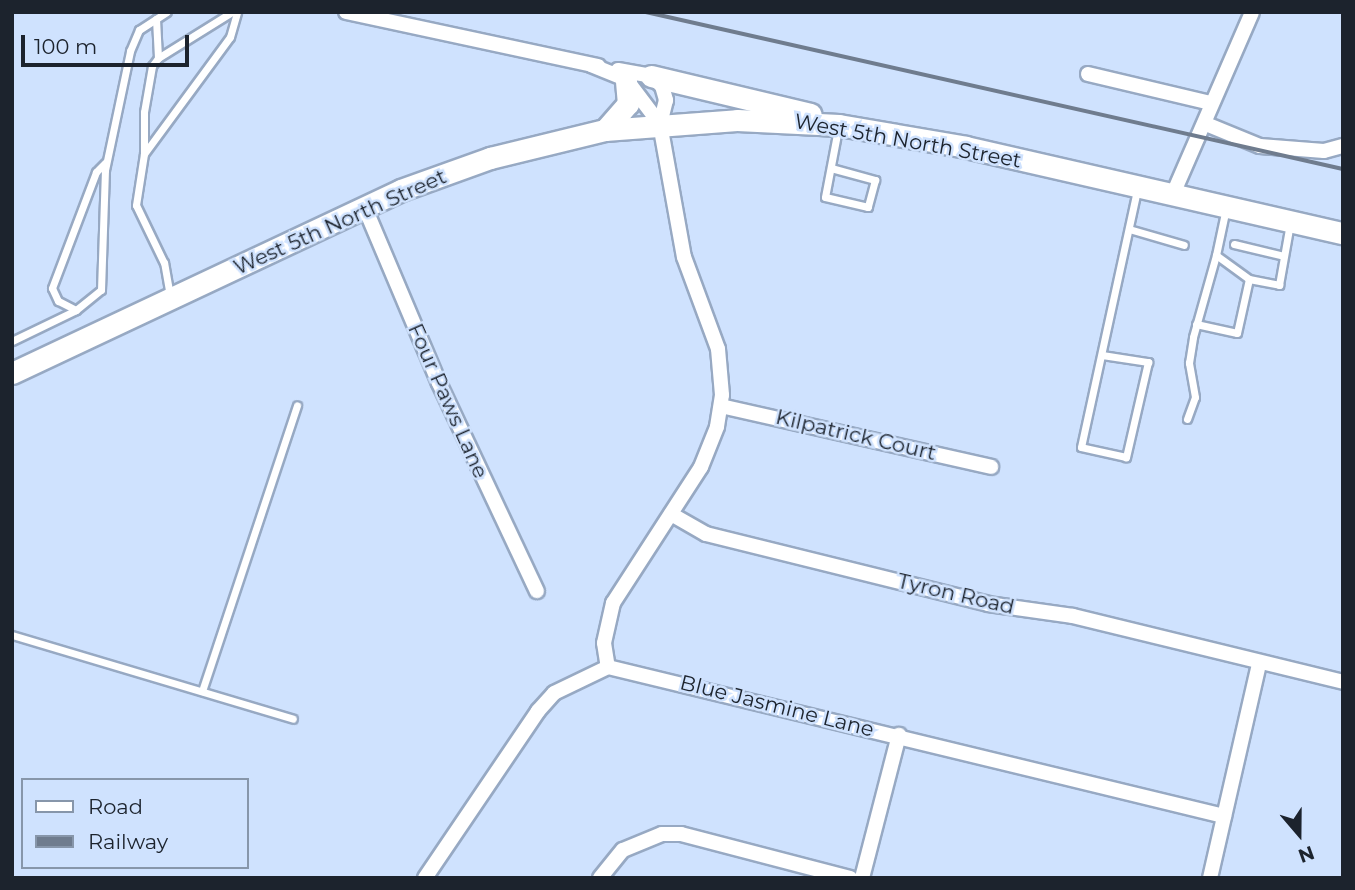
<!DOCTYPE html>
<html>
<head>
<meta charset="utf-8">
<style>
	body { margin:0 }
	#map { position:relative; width:1355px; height:890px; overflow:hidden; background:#cfe2fe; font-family:Montserrat,sans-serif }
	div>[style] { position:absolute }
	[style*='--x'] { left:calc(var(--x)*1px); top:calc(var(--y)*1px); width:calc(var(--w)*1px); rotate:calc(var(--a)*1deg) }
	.roads { filter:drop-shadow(2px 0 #97a9c3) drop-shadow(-2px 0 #97a9c3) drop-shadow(0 2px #97a9c3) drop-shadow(0 -2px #97a9c3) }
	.service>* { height:7px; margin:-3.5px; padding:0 3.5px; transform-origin:3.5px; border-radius:3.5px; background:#fff }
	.minor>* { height:14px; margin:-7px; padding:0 7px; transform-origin:7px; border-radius:7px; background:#fff }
	.primary>* { height:21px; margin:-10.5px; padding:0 10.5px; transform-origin:10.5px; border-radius:10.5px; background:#fff }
	.rail>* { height:3.5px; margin:-1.75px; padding:0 1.75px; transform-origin:1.75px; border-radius:1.75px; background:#6f7c8e }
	span { translate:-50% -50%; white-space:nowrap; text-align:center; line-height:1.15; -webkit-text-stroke:5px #cfe2fe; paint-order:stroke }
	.street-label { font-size:21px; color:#1c232d }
	.frame { position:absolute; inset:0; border:14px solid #1c232d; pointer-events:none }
	.legend { position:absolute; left:21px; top:778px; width:228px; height:91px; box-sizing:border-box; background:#cfe2fe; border:2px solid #8796aa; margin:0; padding:9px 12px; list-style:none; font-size:21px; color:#1c232d }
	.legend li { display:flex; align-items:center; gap:14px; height:35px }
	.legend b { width:35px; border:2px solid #8796aa }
	.north { position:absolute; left:1264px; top:799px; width:70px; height:70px; -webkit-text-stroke:5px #cfe2fe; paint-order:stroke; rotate:160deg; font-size:19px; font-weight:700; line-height:28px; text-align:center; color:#1c232d }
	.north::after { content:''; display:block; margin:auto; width:24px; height:32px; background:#1c232d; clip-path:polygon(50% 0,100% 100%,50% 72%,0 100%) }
	.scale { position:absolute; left:21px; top:35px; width:168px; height:32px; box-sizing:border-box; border:4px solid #1c232d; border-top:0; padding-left:9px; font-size:21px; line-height:24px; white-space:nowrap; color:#1c232d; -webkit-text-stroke:5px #cfe2fe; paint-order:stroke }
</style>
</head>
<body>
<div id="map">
	<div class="roads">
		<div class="service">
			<div style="--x:156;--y:19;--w:39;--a:87"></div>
			<div style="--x:144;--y:153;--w:41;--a:-90"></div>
			<div style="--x:144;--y:112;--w:47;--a:-80.1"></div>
			<div style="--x:152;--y:66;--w:10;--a:-53"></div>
			<div style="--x:158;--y:58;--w:87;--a:-31.9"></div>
			<div style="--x:831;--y:168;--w:46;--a:15.3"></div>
			<div style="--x:875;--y:180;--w:28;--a:105"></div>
			<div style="--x:868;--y:207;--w:44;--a:-166.9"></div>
			<div style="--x:825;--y:197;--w:69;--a:-79.2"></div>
			<div style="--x:1226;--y:208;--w:48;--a:102"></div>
			<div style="--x:1216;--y:255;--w:41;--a:36"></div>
			<div style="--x:1249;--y:279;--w:31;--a:11"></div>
			<div style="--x:1279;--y:285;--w:63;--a:-79.9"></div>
			<div style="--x:1129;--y:229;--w:57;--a:16.2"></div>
			<div style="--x:1234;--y:244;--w:51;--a:13.5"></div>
			<div style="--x:170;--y:296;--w:34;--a:-100"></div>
			<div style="--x:164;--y:263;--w:64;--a:-115.8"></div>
			<div style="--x:136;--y:205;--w:52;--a:-81.1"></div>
			<div style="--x:144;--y:154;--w:145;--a:-53.7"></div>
			<div style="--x:230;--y:37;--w:26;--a:-74"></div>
			<div style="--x:76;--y:310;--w:20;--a:-153"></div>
			<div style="--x:58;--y:301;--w:14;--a:-115"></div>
			<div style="--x:52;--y:288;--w:124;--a:-69.2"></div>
			<div style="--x:96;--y:172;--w:13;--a:-45"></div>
			<div style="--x:1196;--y:324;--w:42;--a:12.4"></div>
			<div style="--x:1237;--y:333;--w:55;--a:-77.5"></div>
			<div style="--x:12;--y:341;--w:71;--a:-25.8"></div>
			<div style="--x:76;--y:310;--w:32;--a:-39"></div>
			<div style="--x:101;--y:290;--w:120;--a:-88.1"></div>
			<div style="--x:105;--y:170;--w:122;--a:-78.1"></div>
			<div style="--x:130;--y:51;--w:23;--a:-67"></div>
			<div style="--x:139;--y:30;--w:33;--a:-33"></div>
			<div style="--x:1102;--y:355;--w:47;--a:8.7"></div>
			<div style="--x:1148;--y:362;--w:98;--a:103"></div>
			<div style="--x:1126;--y:457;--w:46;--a:-167.5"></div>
			<div style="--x:1081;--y:447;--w:263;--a:-77.7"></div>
			<div style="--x:1187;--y:419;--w:23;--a:-70"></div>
			<div style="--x:1195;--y:397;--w:35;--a:-100"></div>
			<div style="--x:1189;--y:363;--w:26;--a:-81"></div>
			<div style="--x:1193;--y:337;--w:85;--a:-74.3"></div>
			<div style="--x:12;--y:635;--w:293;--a:16.6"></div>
			<div style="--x:202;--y:691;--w:301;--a:-71.6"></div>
		</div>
		<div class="minor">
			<div style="--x:346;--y:12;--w:258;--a:12.1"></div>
			<div style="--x:591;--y:65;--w:38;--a:22"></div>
			<div style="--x:626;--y:79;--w:56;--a:52.9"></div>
			<div style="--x:660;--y:124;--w:135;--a:79.8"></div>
			<div style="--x:684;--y:257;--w:98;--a:69.7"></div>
			<div style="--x:718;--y:349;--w:46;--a:85"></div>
			<div style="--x:722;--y:395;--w:32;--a:99"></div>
			<div style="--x:717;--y:427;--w:43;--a:111.8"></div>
			<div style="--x:701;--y:467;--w:162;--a:122.9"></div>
			<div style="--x:613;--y:603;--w:41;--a:102.7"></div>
			<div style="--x:604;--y:643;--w:24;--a:81"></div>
			<div style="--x:618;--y:70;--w:34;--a:10"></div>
			<div style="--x:651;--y:76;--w:15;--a:42"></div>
			<div style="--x:662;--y:86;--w:15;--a:74"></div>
			<div style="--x:666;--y:100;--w:25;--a:104"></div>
			<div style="--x:1088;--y:74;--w:126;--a:13.3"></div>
			<div style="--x:1206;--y:124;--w:58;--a:22.2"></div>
			<div style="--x:1260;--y:146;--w:64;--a:4.5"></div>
			<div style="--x:1324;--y:151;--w:20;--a:-15"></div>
			<div style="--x:1173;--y:194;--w:198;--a:-66.5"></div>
			<div style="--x:365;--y:208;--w:190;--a:67.1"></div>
			<div style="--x:439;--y:383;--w:230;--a:64.8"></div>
			<div style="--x:721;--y:406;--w:277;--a:12.7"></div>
			<div style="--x:671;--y:514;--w:40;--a:29.7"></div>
			<div style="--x:706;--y:534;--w:291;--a:13.9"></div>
			<div style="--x:988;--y:604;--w:86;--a:8"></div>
			<div style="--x:1073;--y:616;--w:278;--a:13.7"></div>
			<div style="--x:425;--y:878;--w:202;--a:-55.9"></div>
			<div style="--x:538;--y:711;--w:24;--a:-48"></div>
			<div style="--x:554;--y:693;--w:60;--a:-25.7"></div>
			<div style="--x:608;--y:667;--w:634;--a:13.6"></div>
			<div style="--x:600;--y:878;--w:36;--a:-51"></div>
			<div style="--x:623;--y:850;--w:42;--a:-22.3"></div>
			<div style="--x:662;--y:834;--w:19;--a:0"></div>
			<div style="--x:681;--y:834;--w:175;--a:14.6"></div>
			<div style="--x:862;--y:878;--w:148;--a:-75.5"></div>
			<div style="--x:1210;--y:878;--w:220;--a:-77.1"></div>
		</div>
		<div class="primary">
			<div style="--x:651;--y:76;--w:164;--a:13.4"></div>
			<div style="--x:605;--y:130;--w:35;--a:-49"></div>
			<div style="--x:628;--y:104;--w:25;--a:-95"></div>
			<div style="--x:12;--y:373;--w:430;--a:-25.2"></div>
			<div style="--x:401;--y:190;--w:95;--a:-19.8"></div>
			<div style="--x:490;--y:158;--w:118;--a:-13.7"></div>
			<div style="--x:605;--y:130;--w:132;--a:-4.3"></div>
			<div style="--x:737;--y:120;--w:102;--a:2.8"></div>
			<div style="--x:839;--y:125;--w:129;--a:9.8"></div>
			<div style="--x:966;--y:147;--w:387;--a:12.9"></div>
		</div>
	</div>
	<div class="rail">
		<div style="--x:646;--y:12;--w:714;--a:12.69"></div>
	</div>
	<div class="street-label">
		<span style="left:908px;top:141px;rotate:10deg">West 5th North Street</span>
		<span style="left:340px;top:222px;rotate:-24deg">West 5th North Street</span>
		<span style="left:448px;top:401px;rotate:66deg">Four Paws Lane</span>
		<span style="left:856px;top:435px;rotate:13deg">Kilpatrick Court</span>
		<span style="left:956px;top:594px;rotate:13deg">Tyron Road</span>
		<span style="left:777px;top:706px;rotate:14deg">Blue Jasmine Lane</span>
	</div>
	<div class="frame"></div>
	<ul class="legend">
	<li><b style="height:9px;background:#fff"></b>Road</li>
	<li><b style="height:9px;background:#6f7c8e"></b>Railway</li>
	</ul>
	<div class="north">N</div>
	<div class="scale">100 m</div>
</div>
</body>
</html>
